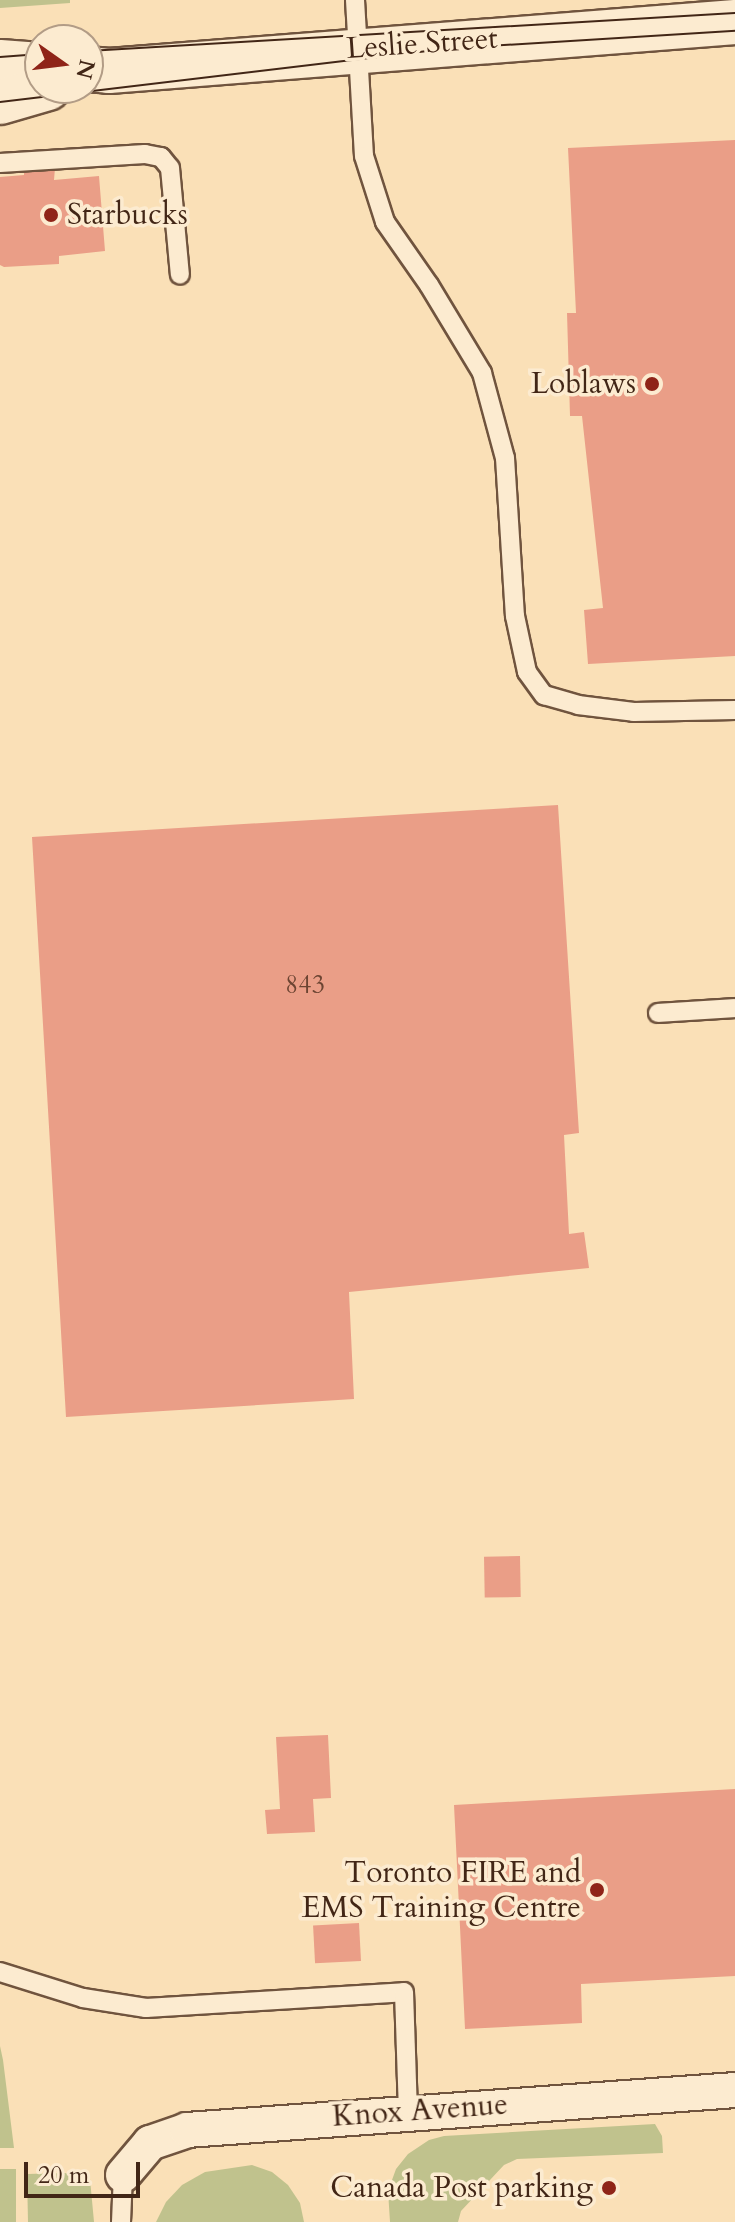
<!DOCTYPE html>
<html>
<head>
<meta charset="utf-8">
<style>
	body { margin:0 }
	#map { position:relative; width:735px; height:2222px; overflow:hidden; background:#fae0b7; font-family:Cardo,serif }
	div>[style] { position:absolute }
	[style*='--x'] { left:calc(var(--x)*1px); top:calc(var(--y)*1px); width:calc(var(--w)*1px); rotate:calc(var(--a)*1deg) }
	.green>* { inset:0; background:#c0c28d; transform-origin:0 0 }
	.building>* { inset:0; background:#ea9e87; transform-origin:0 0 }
	.roads { filter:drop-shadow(2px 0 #70543e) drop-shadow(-2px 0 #70543e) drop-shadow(0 2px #70543e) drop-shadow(0 -2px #70543e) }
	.lane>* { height:18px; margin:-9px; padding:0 9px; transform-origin:9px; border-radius:9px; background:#fcebd0 }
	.street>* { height:34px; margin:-17px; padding:0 17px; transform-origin:17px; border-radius:17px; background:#fcebd0 }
	.secondary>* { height:44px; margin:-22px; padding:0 22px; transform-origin:22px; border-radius:22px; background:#fcebd0 }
	.tram>* { height:2px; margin:-1px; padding:0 1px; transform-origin:1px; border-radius:1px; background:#422616 }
	.dots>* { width:22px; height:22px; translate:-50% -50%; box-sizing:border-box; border:4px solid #fcebd0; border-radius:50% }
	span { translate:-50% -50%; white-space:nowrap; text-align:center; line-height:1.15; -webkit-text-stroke:7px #fcebd0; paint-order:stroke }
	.number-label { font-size:26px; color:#6c4432 }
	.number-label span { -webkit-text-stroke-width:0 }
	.street-label { font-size:30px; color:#422616 }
	.poi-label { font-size:30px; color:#422616 }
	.left { translate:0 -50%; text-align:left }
	.right { translate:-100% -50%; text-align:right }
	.north { position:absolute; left:24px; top:24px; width:80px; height:80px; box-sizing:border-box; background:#fcebd0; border:2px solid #b29c86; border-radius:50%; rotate:104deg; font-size:22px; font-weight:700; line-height:32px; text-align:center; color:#422616 }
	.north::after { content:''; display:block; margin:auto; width:28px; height:36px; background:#8f2418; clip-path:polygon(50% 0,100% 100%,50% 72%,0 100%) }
	.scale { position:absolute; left:24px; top:2162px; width:116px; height:36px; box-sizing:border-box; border:4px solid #422616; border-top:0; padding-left:10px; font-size:24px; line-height:28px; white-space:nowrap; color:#422616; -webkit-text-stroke:6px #fcebd0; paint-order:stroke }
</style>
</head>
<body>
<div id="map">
	<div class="green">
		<div style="clip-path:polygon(0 0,70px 0,70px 3px,0 8px)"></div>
		<div style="clip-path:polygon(0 2046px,3px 2060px,14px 2148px,0 2148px)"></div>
		<div style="clip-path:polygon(655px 2124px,662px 2136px,663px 2153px,517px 2159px,504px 2165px,461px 2211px,458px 2222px,390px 2222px,388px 2191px,396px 2169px,408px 2154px,429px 2140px,444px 2136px)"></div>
		<div style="clip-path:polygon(252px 2165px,272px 2172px,288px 2185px,300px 2203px,304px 2222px,156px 2222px,166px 2202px,182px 2185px,205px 2172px)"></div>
		<div style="left:0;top:2169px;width:16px;height:53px"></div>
		<div style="clip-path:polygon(65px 2173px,90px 2179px,94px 2222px,28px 2222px,27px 2174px)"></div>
	</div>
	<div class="building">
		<div style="clip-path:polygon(735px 140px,735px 656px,588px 664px,584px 610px,603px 608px,582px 416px,570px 416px,567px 313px,576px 313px,568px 148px)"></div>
		<div style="clip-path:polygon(55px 168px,54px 180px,99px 176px,105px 251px,59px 256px,59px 264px,4px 267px,0 265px,0 177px,24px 175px,24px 169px)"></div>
		<div style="clip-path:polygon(558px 805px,579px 1133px,564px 1135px,569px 1234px,584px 1232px,589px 1268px,349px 1292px,354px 1399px,66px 1417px,32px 837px)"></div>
		<div style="left:520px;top:1556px;width:41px;height:36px;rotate:89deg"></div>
		<div style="clip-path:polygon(328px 1735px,331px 1798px,313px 1799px,315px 1832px,267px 1834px,265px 1810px,280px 1809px,276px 1737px)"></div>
		<div style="clip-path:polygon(735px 1789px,735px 1976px,581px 1984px,582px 2023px,465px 2029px,454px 1805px)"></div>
		<div style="left:359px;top:1923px;width:38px;height:46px;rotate:87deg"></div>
	</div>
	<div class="roads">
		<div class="lane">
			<div style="--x:355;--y:0;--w:156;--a:86.7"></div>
			<div style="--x:364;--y:156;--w:69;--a:72.3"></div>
			<div style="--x:385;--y:222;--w:77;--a:55.1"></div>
			<div style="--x:429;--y:285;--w:103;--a:58.9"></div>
			<div style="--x:482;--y:373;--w:88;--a:74.9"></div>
			<div style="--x:505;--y:458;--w:158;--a:86.4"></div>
			<div style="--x:515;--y:616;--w:57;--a:77.9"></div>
			<div style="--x:527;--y:672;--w:29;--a:54"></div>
			<div style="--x:544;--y:695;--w:35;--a:16"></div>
			<div style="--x:578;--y:705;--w:56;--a:7.1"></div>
			<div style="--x:634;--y:712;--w:101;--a:-1.1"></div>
			<div style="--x:0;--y:163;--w:145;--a:-3.6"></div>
			<div style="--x:145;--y:154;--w:16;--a:11"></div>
			<div style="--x:161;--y:157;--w:14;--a:51"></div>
			<div style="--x:170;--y:168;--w:107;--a:84.7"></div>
			<div style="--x:658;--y:1013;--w:77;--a:-3.7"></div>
			<div style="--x:0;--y:1972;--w:87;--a:17.4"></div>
			<div style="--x:83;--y:1998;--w:64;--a:9"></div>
			<div style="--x:146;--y:2008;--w:258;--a:-3.5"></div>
			<div style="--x:404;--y:1992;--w:120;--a:88.1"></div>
			<div style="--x:121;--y:2222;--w:47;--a:-87.6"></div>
		</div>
		<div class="street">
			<div style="--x:123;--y:2175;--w:42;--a:-49.8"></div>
			<div style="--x:150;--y:2143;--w:39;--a:-19"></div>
			<div style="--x:187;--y:2130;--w:549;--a:-4.17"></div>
		</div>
		<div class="secondary">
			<div style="--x:0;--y:62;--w:40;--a:4.3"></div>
			<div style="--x:88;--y:69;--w:21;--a:5"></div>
			<div style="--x:109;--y:71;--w:628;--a:-4.48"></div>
			<div style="--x:0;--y:102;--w:50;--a:-16.3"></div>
		</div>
	</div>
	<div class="tram">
		<div style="--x:88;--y:51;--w:648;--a:-3.36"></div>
		<div style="--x:0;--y:57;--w:40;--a:-4.3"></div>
		<div style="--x:0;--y:102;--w:458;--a:-6.8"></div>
		<div style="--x:455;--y:48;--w:281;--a:-3.5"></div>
	</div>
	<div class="dots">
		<div style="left:51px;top:215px;background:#8f2418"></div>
		<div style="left:652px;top:384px;background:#8f2418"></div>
		<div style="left:597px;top:1890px;background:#8f2418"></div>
		<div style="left:609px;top:2188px;background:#8f2418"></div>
	</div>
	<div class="number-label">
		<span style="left:305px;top:985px">843</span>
	</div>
	<div class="street-label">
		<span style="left:422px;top:44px;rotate:-4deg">Leslie Street</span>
		<span style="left:420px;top:2111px;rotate:-4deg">Knox Avenue</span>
	</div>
	<div class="poi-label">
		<span class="left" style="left:67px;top:215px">Starbucks</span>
		<span class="right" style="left:636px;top:384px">Loblaws</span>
		<span class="right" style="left:581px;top:1890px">Toronto FIRE and<br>EMS Training Centre</span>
		<span class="right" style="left:593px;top:2188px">Canada Post parking</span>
	</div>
	<div class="north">N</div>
	<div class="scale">20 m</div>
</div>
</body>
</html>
